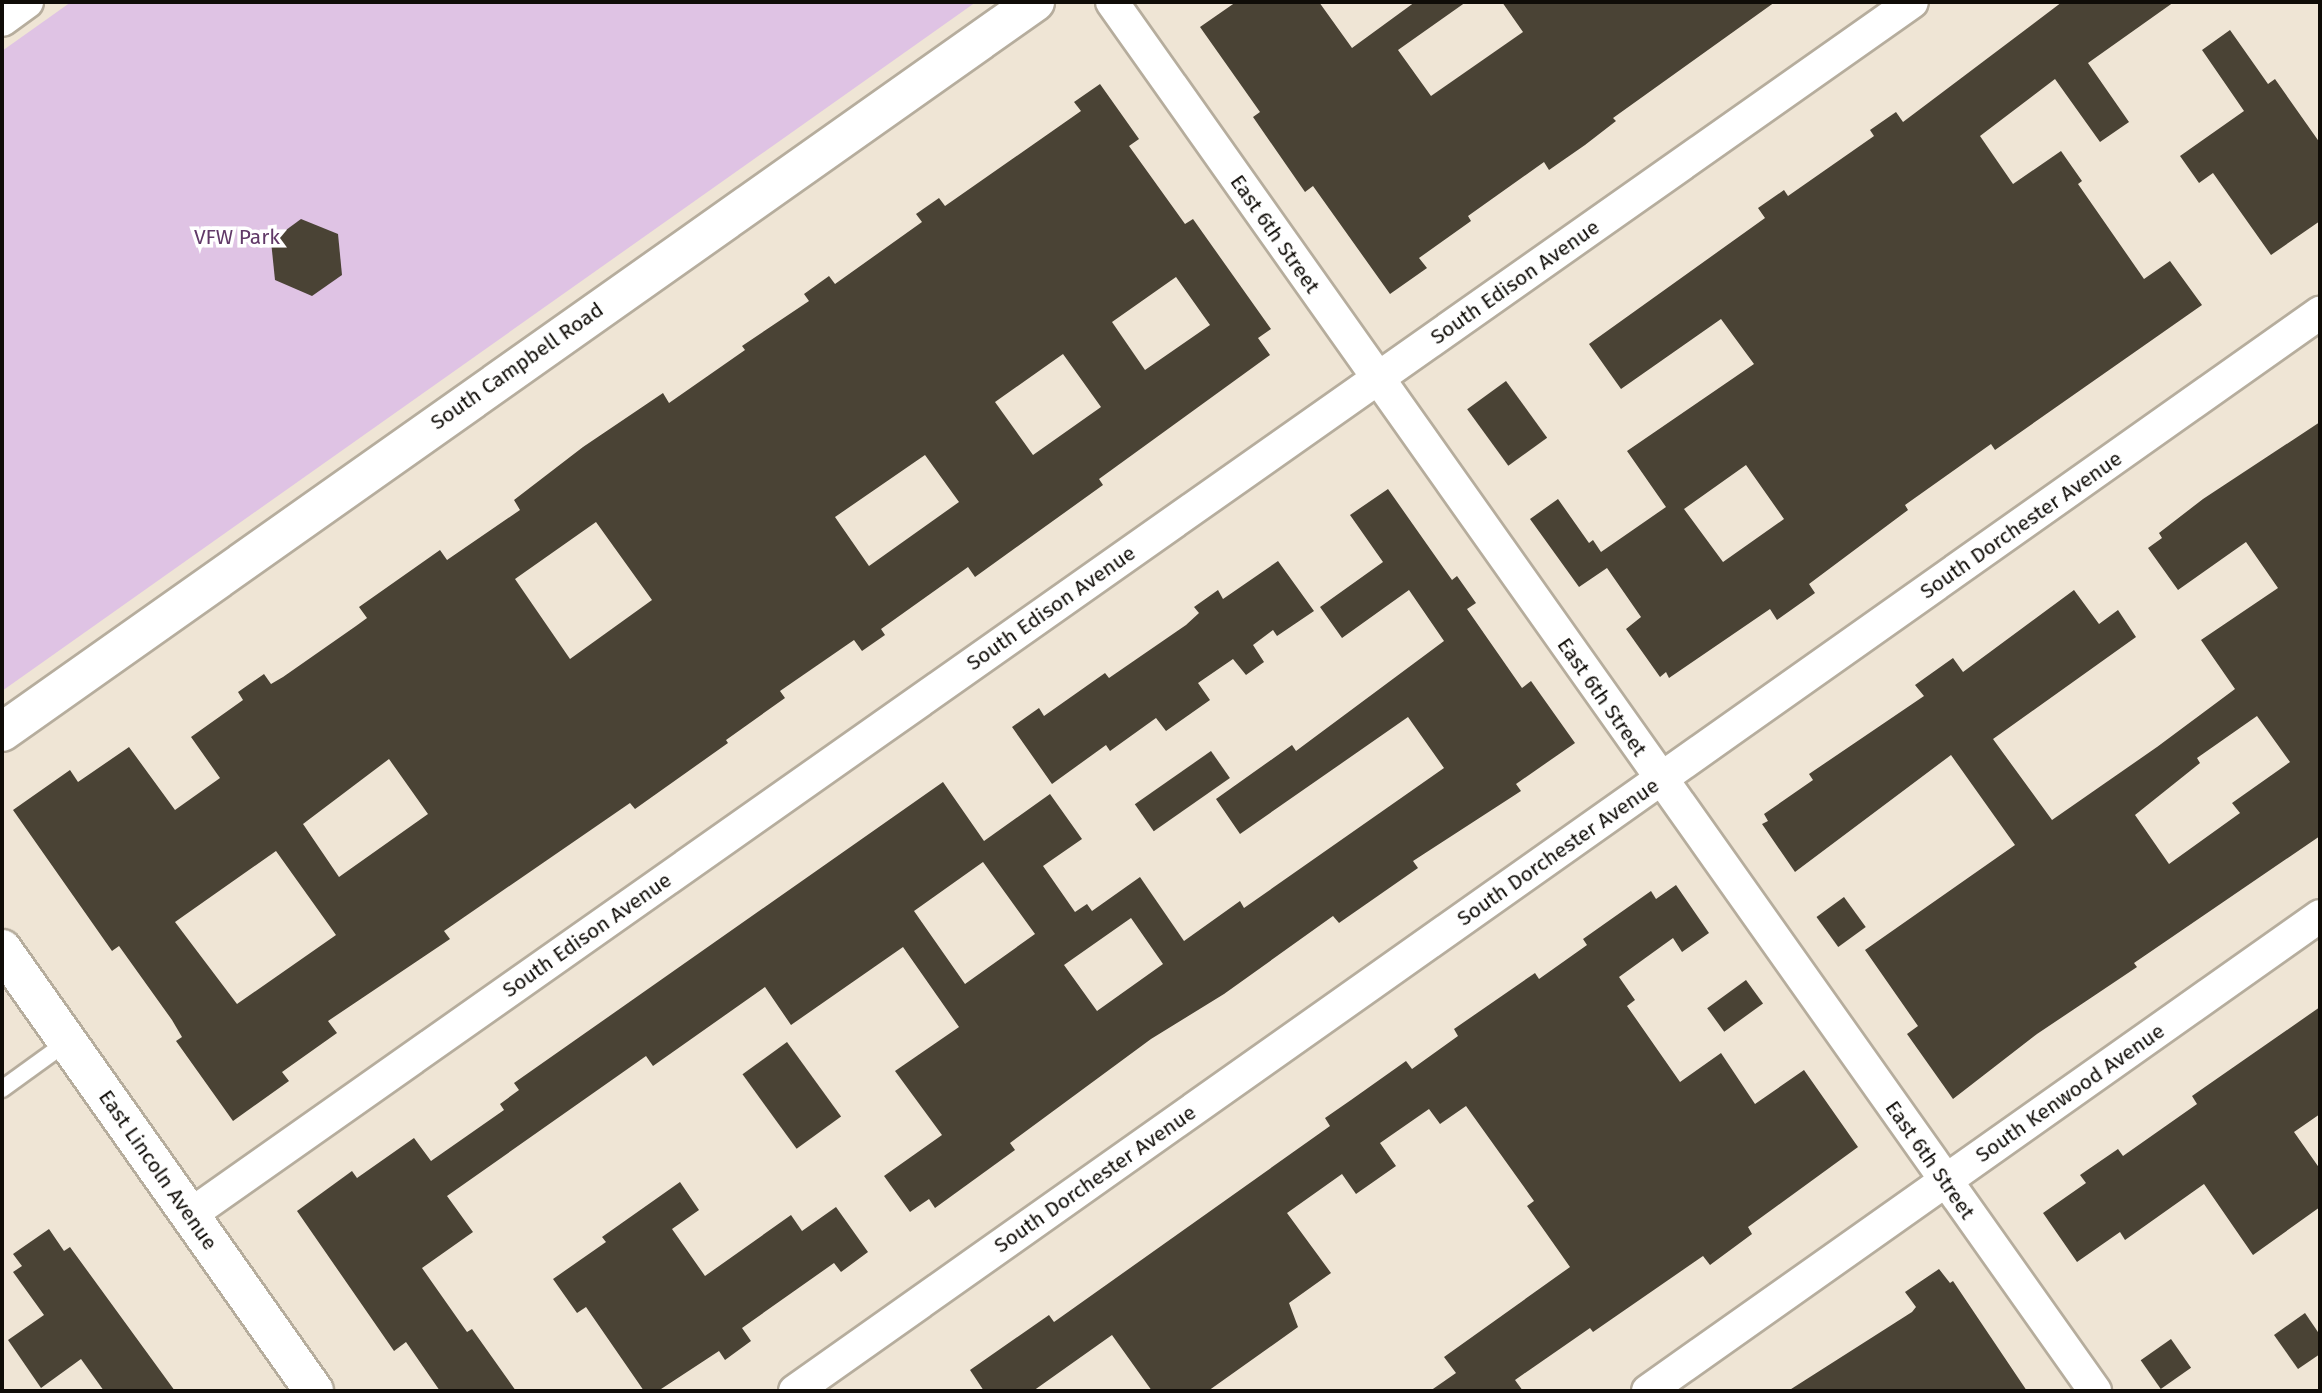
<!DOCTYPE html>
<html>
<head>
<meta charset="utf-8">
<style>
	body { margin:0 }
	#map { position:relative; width:2322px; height:1393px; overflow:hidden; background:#efe5d5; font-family:"Fira Sans",sans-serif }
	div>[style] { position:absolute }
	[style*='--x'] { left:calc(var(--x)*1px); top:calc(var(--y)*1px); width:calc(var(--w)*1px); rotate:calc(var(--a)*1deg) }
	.green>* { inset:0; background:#dfc3e4 }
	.building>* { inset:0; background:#4a4335; transform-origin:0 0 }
	.roads { filter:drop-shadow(2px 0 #b6ad9d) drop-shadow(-2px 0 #b6ad9d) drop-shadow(0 2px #b6ad9d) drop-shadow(0 -2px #b6ad9d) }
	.service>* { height:16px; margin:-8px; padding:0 8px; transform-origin:8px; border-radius:8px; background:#fff }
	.minor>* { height:32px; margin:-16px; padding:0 16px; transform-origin:16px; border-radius:16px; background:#fff }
	.tertiary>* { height:38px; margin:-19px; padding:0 19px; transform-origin:19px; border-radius:19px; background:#fff }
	span { translate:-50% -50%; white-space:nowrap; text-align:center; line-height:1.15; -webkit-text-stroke:7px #fff; paint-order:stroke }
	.street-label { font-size:21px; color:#0f0c07 }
	.park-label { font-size:21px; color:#613968 }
	.frame { position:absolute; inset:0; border:4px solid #0f0c07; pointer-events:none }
</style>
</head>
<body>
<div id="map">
	<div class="green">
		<div style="clip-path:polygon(71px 2px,976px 2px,2px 691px,2px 51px)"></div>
	</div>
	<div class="building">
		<div style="clip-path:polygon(1236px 2px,1319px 2px,1352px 48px,1415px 2px,1466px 2px,1398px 50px,1431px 96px,1523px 32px,1502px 2px,1775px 2px,1613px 118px,1616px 121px,1585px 145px,1549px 170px,1544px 162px,1468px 216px,1471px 221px,1419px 258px,1427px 268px,1390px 294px,1313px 186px,1305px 192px,1253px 117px,1260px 112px,1200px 27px)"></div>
		<div style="clip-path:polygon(evenodd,2062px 2px,2174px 2px,2088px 63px,2129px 122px,2100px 142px,2055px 79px,1980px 136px,2013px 184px,2061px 151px,2082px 181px,2078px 184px,2144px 279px,2170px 261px,2202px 305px,1995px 450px,1991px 444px,1905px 505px,1908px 510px,1809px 584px,1815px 593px,1777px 620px,1770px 609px,1669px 678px,1666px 672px,1660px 677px,1626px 629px,1641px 617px,1607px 568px,1579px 587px,1530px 519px,1558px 499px,1589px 543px,1593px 540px,1601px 552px,1666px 507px,1627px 451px,1754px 364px,1721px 319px,1621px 389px,1589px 344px,1765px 218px,1758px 208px,1784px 190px,1788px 196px,1874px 136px,1870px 130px,1896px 112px,1903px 122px,2062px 2px,1746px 465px,1784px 519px,1723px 562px,1684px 509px,1746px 465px)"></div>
		<div style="clip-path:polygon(2230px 30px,2268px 84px,2275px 79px,2320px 143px,2320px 221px,2271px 255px,2213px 173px,2199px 183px,2180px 156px,2244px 111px,2202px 50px)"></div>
		<div style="clip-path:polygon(evenodd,1100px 84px,1139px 139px,1129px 146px,1185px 224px,1193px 219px,1271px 329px,1258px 338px,1270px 355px,1099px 479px,1103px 485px,975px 577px,968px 567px,881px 629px,885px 635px,862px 651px,854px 640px,780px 691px,785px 698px,726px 740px,728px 743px,635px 809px,630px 803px,444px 931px,450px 939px,328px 1021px,337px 1033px,282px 1072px,289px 1081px,233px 1121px,176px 1041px,182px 1037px,172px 1020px,119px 946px,112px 951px,13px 810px,70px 770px,78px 782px,129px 747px,175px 810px,220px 778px,191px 737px,243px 700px,238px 692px,264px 674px,271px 684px,283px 677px,356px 626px,367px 618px,359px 607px,440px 550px,447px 560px,520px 510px,514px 500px,583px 447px,663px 393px,669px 403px,745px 350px,742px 346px,809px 301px,804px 294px,829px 276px,835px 284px,922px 222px,916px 214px,939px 198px,945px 206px,1081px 111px,1074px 102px,1100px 84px,1176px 277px,1210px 325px,1145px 370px,1112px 322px,1176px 277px,1100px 84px,1063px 354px,1101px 407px,1033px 455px,995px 402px,1063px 354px,1100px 84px,925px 455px,959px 502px,869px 566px,835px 517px,925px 455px,1100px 84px,596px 522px,652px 600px,570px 659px,515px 579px,596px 522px,1100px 84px,389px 759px,428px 814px,339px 877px,303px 824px,389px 759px,1100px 84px,276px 851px,336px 935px,237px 1004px,175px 922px,276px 851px)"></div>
		<div style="clip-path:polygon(301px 219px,338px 234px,342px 275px,312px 296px,275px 280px,271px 241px)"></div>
		<div style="left:1506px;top:381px;width:70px;height:48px;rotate:54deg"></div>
		<div style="clip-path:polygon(evenodd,2320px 422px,2320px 836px,2134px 963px,2137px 967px,2037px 1034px,1953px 1099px,1907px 1034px,1918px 1026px,1865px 950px,2015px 845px,1951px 755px,1795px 872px,1762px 824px,1768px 821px,1764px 814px,1813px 780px,1809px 774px,1924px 696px,1915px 685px,1953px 658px,1963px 672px,2074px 590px,2099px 624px,2118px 610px,2136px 637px,1993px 739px,2052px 820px,2157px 747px,2235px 689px,2201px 640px,2278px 588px,2246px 542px,2178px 590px,2148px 548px,2162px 538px,2159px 533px,2203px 499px,2320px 422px,2257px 716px,2290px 762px,2232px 803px,2240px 813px,2169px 864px,2135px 815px,2200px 763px,2197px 758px,2257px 716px)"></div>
		<div style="clip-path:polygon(evenodd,1388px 489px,1452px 580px,1457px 576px,1476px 603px,1467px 609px,1522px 688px,1531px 681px,1575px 743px,1516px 784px,1521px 791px,1413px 861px,1418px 868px,1339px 923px,1333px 916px,1224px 994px,1151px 1039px,1010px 1143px,1015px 1150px,935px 1208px,929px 1199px,910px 1212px,884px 1176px,942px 1135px,895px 1071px,959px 1027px,903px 947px,791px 1025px,765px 987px,653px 1066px,646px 1056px,447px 1196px,473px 1232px,422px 1268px,467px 1332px,472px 1329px,516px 1391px,440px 1391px,406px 1342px,394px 1351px,297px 1211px,352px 1171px,357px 1178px,414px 1138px,431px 1161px,504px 1110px,500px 1104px,519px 1090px,514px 1083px,943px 782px,984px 841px,1050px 794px,1082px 839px,1043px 866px,1075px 912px,1087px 904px,1092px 911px,1140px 877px,1184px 941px,1240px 901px,1244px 908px,1444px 768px,1408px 717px,1240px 834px,1216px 799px,1292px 745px,1296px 751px,1444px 641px,1409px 590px,1342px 638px,1320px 607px,1383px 562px,1350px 515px,1388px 489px,983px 862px,1035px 934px,965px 984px,914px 911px,983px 862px,1388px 489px,1131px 918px,1163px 964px,1097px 1011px,1064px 965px,1131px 918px)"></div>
		<div style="clip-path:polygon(1278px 561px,1314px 611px,1277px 636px,1273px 630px,1253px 645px,1264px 662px,1246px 675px,1233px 659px,1198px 683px,1210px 700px,1166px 731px,1156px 718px,1110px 751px,1106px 745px,1052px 784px,1012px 727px,1039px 708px,1044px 716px,1105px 673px,1109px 678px,1186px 625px,1199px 613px,1194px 607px,1218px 590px,1223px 599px)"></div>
		<div style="left:1211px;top:751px;width:33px;height:93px;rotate:55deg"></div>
		<div style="clip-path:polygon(1676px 885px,1709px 933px,1682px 952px,1673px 938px,1619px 977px,1635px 1000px,1627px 1006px,1680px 1082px,1721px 1053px,1755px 1104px,1804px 1070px,1858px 1147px,1748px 1227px,1752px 1234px,1710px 1265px,1703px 1256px,1593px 1332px,1590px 1328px,1515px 1380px,1523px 1391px,1430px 1391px,1456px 1373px,1444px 1357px,1570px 1267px,1527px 1206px,1534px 1201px,1466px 1106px,1440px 1124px,1429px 1109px,1380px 1143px,1396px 1166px,1356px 1194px,1342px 1174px,1287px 1213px,1331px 1273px,1289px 1303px,1298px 1327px,1208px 1391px,1152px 1391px,1112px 1335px,1033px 1391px,984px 1391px,970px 1370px,1049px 1315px,1054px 1322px,1330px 1126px,1325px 1118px,1351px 1100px,1406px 1061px,1412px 1069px,1458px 1036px,1454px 1029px,1535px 973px,1539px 979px,1587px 945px,1583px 939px,1651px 891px,1656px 899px)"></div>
		<div style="left:1844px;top:897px;width:37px;height:34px;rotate:54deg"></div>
		<div style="left:1746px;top:980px;width:29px;height:48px;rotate:54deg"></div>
		<div style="clip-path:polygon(2320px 1007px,2320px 1114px,2294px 1132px,2320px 1169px,2320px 1207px,2253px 1255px,2204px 1184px,2125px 1240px,2120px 1232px,2077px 1262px,2043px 1213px,2086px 1183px,2080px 1175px,2118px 1149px,2123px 1156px,2197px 1104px,2192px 1096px)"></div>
		<div style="left:787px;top:1042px;width:92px;height:55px;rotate:54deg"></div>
		<div style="clip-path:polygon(680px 1182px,699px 1210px,672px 1229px,705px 1276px,791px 1215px,802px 1231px,836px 1207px,868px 1252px,841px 1272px,834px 1263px,742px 1328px,751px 1341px,725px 1360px,719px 1351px,658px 1391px,644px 1391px,586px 1307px,577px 1313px,553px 1279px,606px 1242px,602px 1237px)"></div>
		<div style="clip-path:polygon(49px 1229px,64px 1251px,70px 1247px,175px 1391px,104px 1391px,81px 1359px,41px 1388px,8px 1340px,44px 1315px,13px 1272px,22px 1266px,13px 1254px)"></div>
		<div style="clip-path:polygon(1939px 1269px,1950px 1283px,1953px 1281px,2027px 1391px,1788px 1391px,1912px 1312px,1916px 1307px,1905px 1292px)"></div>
		<div style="clip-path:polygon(2305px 1313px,2320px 1335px,2320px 1354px,2298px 1369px,2274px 1335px)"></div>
		<div style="left:2171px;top:1339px;width:35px;height:37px;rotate:55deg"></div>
	</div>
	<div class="roads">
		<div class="service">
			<div style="--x:2;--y:1089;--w:80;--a:-35.9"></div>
		</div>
		<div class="minor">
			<div style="--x:1112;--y:2;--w:1702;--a:54.71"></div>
			<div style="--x:2;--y:20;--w:31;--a:-36"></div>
			<div style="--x:190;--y:1215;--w:2106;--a:-35.16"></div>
			<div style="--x:795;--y:1391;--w:1868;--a:-35.26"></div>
			<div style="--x:1648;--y:1391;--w:823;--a:-35.25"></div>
		</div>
		<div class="tertiary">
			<div style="--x:2;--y:732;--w:1265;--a:-35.25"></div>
			<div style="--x:2;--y:949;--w:541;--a:54.78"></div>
		</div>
	</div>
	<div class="street-label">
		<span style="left:1275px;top:234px;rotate:55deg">East 6th Street</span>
		<span style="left:1515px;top:282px;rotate:-35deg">South Edison Avenue</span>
		<span style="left:517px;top:366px;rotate:-35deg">South Campbell Road</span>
		<span style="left:2021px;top:525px;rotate:-35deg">South Dorchester Avenue</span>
		<span style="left:1051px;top:608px;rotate:-35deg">South Edison Avenue</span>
		<span style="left:1602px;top:697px;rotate:55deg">East 6th Street</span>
		<span style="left:1558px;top:852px;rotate:-35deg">South Dorchester Avenue</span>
		<span style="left:587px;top:935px;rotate:-35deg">South Edison Avenue</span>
		<span style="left:2070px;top:1093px;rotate:-35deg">South Kenwood Avenue</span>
		<span style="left:1930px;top:1160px;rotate:55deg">East 6th Street</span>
		<span style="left:158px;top:1170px;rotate:55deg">East Lincoln Avenue</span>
		<span style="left:1095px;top:1179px;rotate:-35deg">South Dorchester Avenue</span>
	</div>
	<div class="park-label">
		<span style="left:237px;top:237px">VFW Park</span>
	</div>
	<div class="frame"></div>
</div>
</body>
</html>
